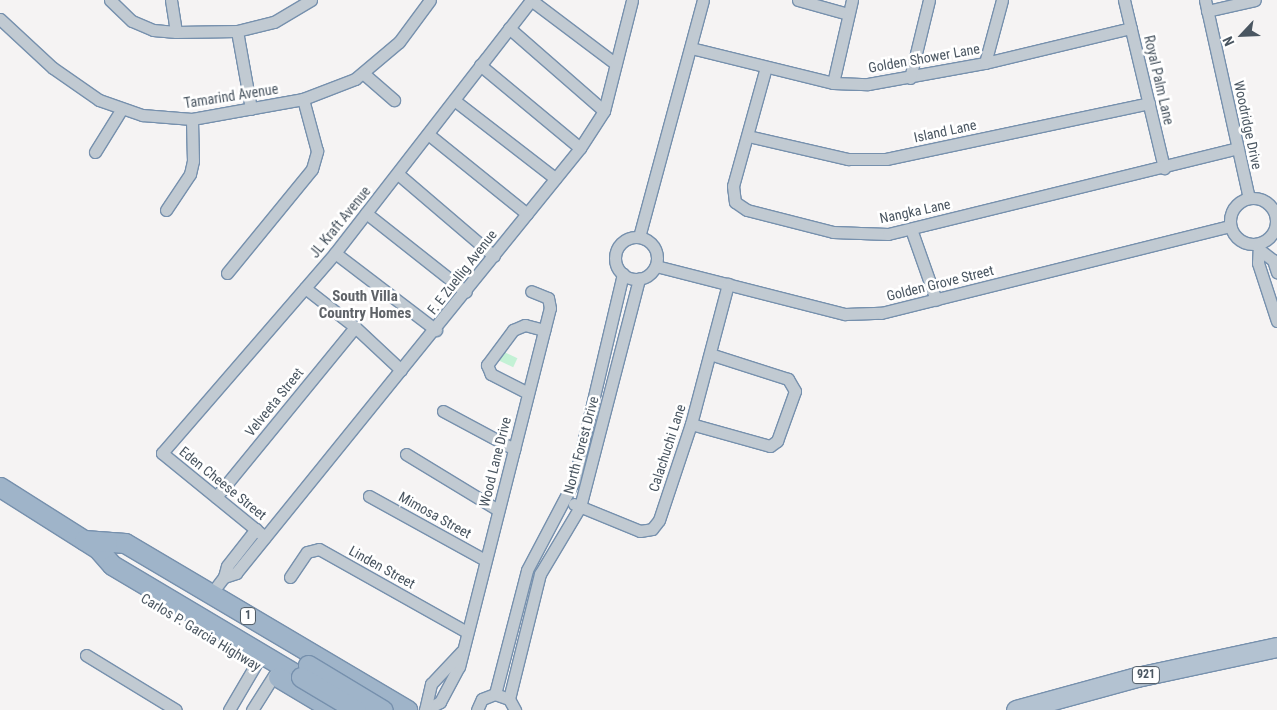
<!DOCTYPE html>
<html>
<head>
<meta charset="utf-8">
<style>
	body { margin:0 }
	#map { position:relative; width:1277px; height:710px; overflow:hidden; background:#f5f3f3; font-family:"Roboto Condensed",sans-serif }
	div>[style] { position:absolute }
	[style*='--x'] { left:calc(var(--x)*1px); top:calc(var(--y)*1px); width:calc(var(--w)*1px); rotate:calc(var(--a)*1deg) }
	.green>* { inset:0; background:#c3f1d5; transform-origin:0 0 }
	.roads { filter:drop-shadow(1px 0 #7690ad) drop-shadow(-1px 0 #7690ad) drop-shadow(0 1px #7690ad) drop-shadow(0 -1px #7690ad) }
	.minor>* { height:11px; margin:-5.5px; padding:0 5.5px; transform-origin:5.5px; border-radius:5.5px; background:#c1cad2 }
	.minor>.ring { margin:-5.5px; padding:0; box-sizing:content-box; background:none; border:11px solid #c1cad2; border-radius:50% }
	.primary>* { height:19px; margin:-9.5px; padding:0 9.5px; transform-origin:9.5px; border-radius:9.5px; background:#b3c2d1 }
	.trunk>* { height:19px; margin:-9.5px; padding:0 9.5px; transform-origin:9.5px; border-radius:9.5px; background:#9fb4c9 }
	.bridges { filter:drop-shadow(1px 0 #7690ad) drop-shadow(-1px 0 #7690ad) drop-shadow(0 1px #7690ad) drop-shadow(0 -1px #7690ad) }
	.trunk-bridge>* { height:19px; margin:-9.5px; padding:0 9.5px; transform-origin:9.5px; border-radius:9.5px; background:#9fb4c9 }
	span { translate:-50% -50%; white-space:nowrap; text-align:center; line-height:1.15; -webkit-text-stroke:5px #fff; paint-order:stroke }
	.shield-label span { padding:1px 4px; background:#fff; border:1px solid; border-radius:4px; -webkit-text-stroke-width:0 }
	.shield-label { font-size:12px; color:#4a5661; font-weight:700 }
	.street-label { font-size:14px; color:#4a5661 }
	.neighbourhood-label { font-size:15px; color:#5f6368; font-weight:700 }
	.north { position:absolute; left:1217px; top:10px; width:50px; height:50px; -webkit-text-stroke:4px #fff; paint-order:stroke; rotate:245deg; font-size:14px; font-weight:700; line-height:20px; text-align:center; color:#4a5661 }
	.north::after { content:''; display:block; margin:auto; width:18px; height:22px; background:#4a5661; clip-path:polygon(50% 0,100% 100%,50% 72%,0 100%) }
</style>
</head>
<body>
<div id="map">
	<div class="green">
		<div style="left:502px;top:351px;width:17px;height:10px;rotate:25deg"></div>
	</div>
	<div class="roads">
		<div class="minor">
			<div style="--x:110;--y:0;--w:30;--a:44"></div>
			<div style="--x:132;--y:21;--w:23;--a:23"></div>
			<div style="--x:153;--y:30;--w:23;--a:5"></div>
			<div style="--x:176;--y:32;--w:61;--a:-0.9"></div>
			<div style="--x:237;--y:31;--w:38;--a:-14"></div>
			<div style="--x:274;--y:22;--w:43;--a:-30.7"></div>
			<div style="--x:171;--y:0;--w:32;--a:81"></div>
			<div style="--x:531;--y:0;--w:106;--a:37"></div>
			<div style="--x:798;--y:0;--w:52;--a:15.6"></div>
			<div style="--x:1124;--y:0;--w:173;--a:76.6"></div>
			<div style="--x:1205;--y:0;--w:203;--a:77.5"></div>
			<div style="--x:1207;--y:11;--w:49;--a:-12.9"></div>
			<div style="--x:0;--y:19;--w:72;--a:42.8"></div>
			<div style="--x:53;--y:68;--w:56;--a:34.8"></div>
			<div style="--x:99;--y:100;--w:46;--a:19.2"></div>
			<div style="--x:142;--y:115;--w:50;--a:4.6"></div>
			<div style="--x:192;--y:119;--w:113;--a:-10.2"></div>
			<div style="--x:303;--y:99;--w:56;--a:-21"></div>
			<div style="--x:355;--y:79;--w:57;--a:-40.1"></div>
			<div style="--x:399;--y:42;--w:52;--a:-53.6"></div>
			<div style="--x:509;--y:28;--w:126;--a:41.1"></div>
			<div style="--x:237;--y:31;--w:79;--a:79.8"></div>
			<div style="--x:691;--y:48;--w:146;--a:13.8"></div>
			<div style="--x:833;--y:83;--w:35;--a:2"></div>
			<div style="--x:868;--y:84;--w:119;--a:-10.2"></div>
			<div style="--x:985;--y:63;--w:150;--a:-13.5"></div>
			<div style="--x:985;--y:63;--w:65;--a:-74.9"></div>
			<div style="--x:480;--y:65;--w:130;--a:39.7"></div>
			<div style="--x:766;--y:67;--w:123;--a:105.5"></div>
			<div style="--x:733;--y:186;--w:16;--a:83"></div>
			<div style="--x:735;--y:202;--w:14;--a:34"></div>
			<div style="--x:747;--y:210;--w:89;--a:14.3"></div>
			<div style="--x:833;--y:232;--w:55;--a:2.1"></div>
			<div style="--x:888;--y:234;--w:360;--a:-13.8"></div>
			<div style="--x:364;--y:74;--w:40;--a:41"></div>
			<div style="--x:910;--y:78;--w:80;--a:-76.3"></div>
			<div style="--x:833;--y:83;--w:85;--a:-77.1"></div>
			<div style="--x:454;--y:100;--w:128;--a:37.7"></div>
			<div style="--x:428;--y:134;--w:127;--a:38.9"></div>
			<div style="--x:748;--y:136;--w:103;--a:13"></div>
			<div style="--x:848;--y:159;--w:38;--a:0"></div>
			<div style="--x:886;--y:159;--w:269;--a:-12"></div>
			<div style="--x:95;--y:152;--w:49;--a:-58.2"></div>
			<div style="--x:398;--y:174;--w:126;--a:40.5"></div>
			<div class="ring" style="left:1230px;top:198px;width:35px;height:35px"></div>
			<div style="--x:166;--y:210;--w:43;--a:-56.3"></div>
			<div style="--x:190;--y:174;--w:13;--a:-77"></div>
			<div style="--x:193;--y:161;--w:42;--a:-91.4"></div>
			<div style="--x:366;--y:213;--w:127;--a:38.3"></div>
			<div style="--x:911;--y:229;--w:75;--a:70.6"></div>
			<div style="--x:639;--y:237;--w:245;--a:-74.9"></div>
			<div class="ring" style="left:615px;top:237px;width:31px;height:31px"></div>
			<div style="--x:1259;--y:244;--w:19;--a:93"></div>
			<div style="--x:1258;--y:263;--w:61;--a:71.9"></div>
			<div style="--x:1261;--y:251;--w:15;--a:37"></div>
			<div style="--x:1273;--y:260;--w:13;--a:72"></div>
			<div style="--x:335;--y:253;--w:127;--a:37.3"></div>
			<div style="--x:656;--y:266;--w:195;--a:14.3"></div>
			<div style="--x:845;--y:314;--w:36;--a:-2"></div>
			<div style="--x:881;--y:313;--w:360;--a:-14"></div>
			<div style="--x:227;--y:273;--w:134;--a:-50.7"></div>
			<div style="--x:312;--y:169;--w:19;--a:-74"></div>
			<div style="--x:317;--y:151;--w:54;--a:-105.1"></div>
			<div style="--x:305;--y:288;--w:63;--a:38"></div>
			<div style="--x:355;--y:327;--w:63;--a:43.1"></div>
			<div style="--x:528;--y:393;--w:42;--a:-152.8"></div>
			<div style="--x:491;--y:374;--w:10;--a:-114"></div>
			<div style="--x:487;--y:365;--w:44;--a:-53.4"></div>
			<div style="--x:513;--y:330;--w:13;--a:-23"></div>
			<div style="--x:525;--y:325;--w:20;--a:15"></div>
			<div style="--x:443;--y:411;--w:81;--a:28.2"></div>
			<div style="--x:691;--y:424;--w:82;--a:15.6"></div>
			<div style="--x:770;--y:446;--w:9;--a:-36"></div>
			<div style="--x:777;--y:441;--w:53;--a:-70.2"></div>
			<div style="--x:795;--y:391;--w:14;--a:-120"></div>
			<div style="--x:788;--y:379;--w:82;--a:-162.2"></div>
			<div style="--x:406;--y:454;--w:108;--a:31.3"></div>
			<div style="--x:369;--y:496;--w:132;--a:28.9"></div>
			<div style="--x:216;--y:497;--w:220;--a:-50.7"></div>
			<div style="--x:574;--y:504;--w:71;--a:22.2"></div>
			<div style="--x:640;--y:531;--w:12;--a:-9"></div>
			<div style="--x:652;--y:529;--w:11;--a:-52"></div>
			<div style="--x:659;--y:520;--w:101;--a:-71.6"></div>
			<div style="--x:691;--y:424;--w:145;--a:-75.2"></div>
			<div style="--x:265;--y:537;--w:133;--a:-140.8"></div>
			<div style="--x:162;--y:453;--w:264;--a:-49.1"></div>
			<div style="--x:335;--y:253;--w:320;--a:-52.2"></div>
			<div style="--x:224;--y:577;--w:13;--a:-18"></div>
			<div style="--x:236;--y:573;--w:547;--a:-51.01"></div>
			<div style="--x:580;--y:148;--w:44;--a:-57"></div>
			<div style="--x:604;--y:111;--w:114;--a:-75.8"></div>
			<div style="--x:290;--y:577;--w:30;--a:-56"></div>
			<div style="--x:307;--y:552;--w:12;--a:-14"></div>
			<div style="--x:319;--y:549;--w:170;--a:29.3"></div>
			<div style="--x:211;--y:594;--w:21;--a:-53"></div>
			<div style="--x:224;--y:577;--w:11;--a:-75"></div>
			<div style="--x:227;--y:566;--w:47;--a:-51.9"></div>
			<div style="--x:86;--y:655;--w:105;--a:31.4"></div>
			<div style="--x:495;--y:694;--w:128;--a:-75.5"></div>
			<div style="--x:527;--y:570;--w:101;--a:-62.2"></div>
			<div style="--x:574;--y:481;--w:213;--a:-76.7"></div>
			<div style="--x:509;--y:699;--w:129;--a:-76.1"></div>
			<div style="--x:540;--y:574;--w:78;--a:-59.2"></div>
			<div style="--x:580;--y:507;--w:236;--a:-75.5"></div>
			<div style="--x:229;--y:710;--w:53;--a:-59.6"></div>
			<div style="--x:252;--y:710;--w:41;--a:-57.8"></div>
			<div style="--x:425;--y:710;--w:17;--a:-28"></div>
			<div style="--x:440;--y:702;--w:40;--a:-62"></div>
			<div style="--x:459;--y:667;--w:370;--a:-75.8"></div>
			<div style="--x:550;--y:308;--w:10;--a:-101"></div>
			<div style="--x:548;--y:298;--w:18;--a:-158"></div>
			<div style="--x:425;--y:710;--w:27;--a:-77"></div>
			<div style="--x:431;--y:684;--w:45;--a:-46.8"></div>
			<div style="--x:477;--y:710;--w:12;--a:-66"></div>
			<div style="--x:482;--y:699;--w:14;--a:-21"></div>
			<div style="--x:495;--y:694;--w:15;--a:20"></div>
			<div style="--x:509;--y:699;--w:13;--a:61"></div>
		</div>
		<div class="primary">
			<div style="--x:1016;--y:710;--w:125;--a:-15.3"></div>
			<div style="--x:1137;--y:677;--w:143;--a:-12.1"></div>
		</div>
		<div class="trunk">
			<div style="--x:0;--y:487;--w:116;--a:32.3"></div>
			<div style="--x:98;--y:549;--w:21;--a:49"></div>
			<div style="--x:112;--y:565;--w:220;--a:30.7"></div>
			<div style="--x:84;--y:540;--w:41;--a:4.2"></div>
			<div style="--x:125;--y:543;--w:328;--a:30.6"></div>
			<div style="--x:278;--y:677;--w:64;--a:31"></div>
		</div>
	</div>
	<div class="bridges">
		<div class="trunk-bridge">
			<div style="--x:308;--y:665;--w:87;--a:31"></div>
			<div style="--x:301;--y:677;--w:64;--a:31"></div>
		</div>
	</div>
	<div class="shield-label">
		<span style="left:248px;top:616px">1</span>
		<span style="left:1146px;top:675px">921</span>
	</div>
	<div class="street-label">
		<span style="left:924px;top:58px;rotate:-10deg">Golden Shower Lane</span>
		<span style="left:1159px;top:80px;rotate:77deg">Royal Palm Lane</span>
		<span style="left:231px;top:96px;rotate:-9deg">Tamarind Avenue</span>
		<span style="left:1248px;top:125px;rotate:78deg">Woodridge Drive</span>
		<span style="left:945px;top:131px;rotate:-12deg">Island Lane</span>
		<span style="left:915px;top:211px;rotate:-12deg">Nangka Lane</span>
		<span style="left:340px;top:222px;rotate:-51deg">JL Kraft Avenue</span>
		<span style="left:462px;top:272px;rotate:-52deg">F. E Zuellig Avenue</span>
		<span style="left:940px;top:283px;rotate:-14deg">Golden Grove Street</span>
		<span style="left:274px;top:402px;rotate:-51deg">Velveeta Street</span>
		<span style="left:581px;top:445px;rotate:-75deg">North Forest Drive</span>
		<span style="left:667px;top:448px;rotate:-72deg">Calachuchi Lane</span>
		<span style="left:495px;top:462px;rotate:-76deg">Wood Lane Drive</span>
		<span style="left:223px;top:483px;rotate:39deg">Eden Cheese Street</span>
		<span style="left:435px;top:515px;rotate:29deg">Mimosa Street</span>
		<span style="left:382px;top:567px;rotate:29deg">Linden Street</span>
		<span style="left:201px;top:632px;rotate:31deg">Carlos P. Garcia Highway</span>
	</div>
	<div class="neighbourhood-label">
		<span style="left:365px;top:305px">South Villa<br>Country Homes</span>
	</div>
	<div class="north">N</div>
</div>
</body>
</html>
